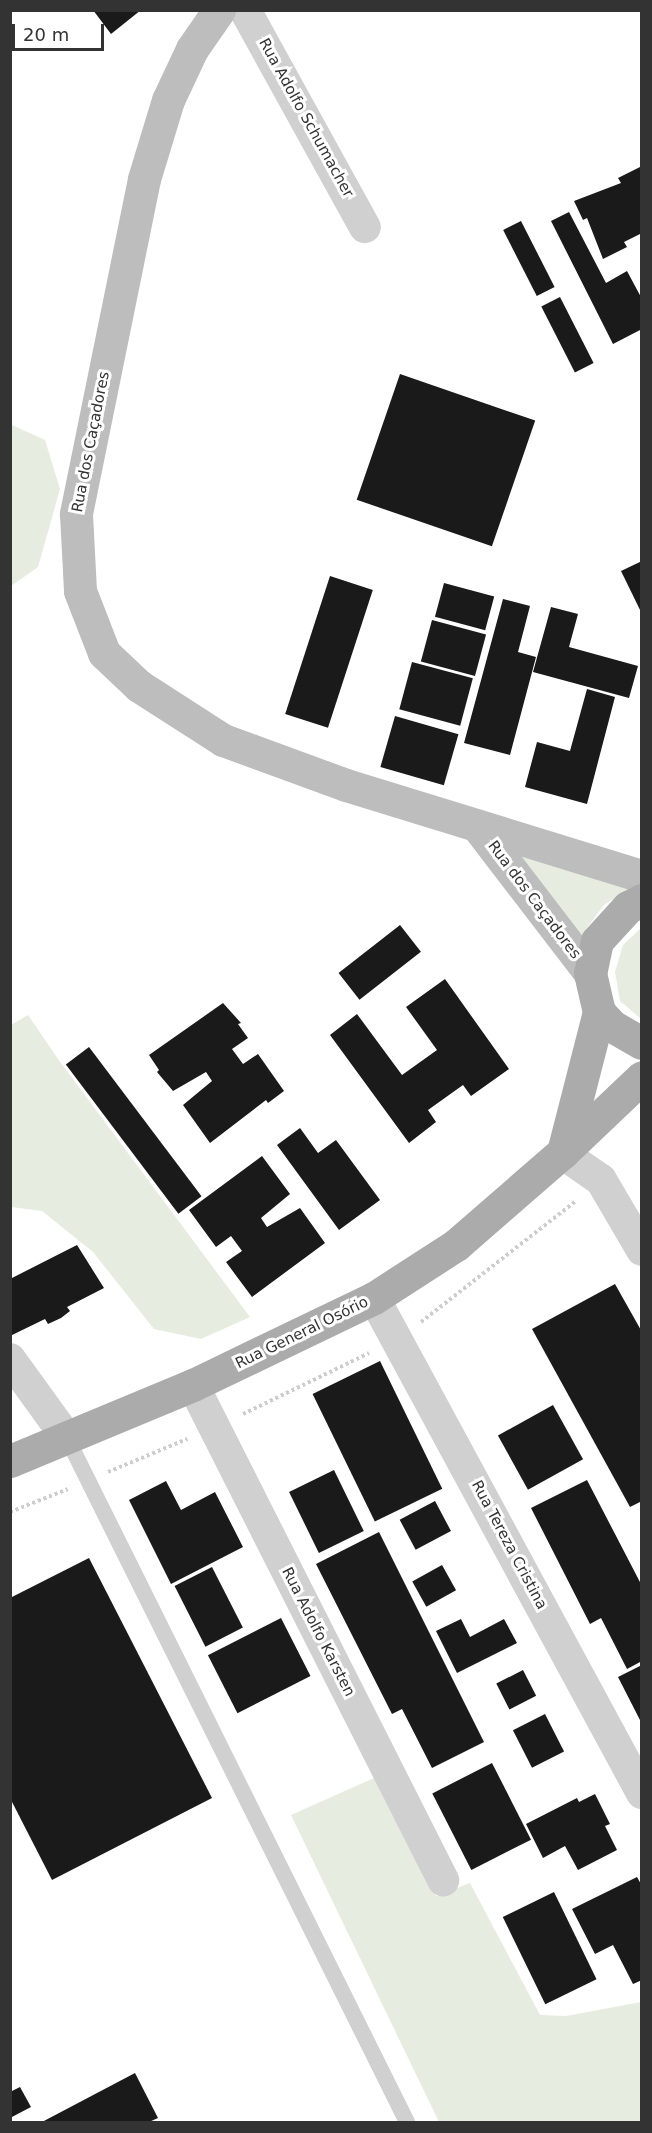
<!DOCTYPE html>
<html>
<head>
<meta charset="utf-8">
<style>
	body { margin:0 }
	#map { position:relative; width:652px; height:2133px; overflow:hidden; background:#fff; font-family:"DejaVu Sans",sans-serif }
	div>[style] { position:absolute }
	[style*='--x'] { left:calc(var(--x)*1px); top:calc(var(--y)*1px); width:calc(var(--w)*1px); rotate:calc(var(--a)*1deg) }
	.green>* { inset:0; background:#e6ecdf }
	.building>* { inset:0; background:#1a1a1a; transform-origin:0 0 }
	.path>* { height:4px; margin-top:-2px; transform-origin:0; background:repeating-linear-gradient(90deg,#cdcdcd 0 3px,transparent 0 6px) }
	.service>* { height:16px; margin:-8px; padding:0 8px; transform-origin:8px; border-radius:8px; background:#d0d0d0 }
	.minor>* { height:32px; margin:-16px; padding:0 16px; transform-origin:16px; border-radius:16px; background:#d0d0d0 }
	.secondary>* { height:33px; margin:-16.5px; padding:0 16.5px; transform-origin:16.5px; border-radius:16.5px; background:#bdbdbd }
	.primary>* { height:33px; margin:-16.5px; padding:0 16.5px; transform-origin:16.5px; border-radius:16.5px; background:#ababab }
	span { translate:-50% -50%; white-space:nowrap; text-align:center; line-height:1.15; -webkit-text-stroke:6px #fff; paint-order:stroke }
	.street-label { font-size:15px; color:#333 }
	.frame { position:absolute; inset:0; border:12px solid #333; pointer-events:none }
	.scale { position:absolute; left:12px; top:24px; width:92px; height:27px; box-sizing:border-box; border:3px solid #333; border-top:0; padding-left:8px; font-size:18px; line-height:21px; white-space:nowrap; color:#333; -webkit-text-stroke:4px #fff; paint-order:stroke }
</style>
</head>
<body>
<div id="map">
	<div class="green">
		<div style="clip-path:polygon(12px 425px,45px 440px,60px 489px,38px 567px,11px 586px)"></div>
		<div style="clip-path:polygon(515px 853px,629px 889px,604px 905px,586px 929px,580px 948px)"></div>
		<div style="clip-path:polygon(641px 928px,641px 1019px,620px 1001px,615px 972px,623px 945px)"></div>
		<div style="clip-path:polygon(28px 1015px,58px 1059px,250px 1317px,201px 1339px,154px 1329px,93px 1252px,42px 1211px,11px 1207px,11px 1025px)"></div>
		<div style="clip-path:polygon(374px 1778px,436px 1896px,470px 1883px,540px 2015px,566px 2016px,641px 2002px,641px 2122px,439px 2122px,291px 1815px)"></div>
	</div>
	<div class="building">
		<div style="clip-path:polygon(93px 10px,141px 10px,111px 34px)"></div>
		<div style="clip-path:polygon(642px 166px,642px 233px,624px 242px,627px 247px,603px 259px,587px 218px,583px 220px,574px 201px,621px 183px,618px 178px)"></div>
		<div style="clip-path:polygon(569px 212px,606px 283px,627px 271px,642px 299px,642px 329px,613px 344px,551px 221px)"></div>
		<div style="left:521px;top:221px;width:74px;height:20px;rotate:63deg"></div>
		<div style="left:560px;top:297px;width:74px;height:21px;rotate:63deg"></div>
		<div style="left:400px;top:374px;width:143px;height:133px;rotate:19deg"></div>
		<div style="clip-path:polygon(642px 561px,642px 614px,621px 571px)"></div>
		<div style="left:330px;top:576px;width:45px;height:145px;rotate:18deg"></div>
		<div style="left:444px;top:583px;width:52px;height:35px;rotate:15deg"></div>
		<div style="clip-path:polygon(503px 599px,530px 606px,518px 652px,536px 657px,510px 755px,464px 743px)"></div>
		<div style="clip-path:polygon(551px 607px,578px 614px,569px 647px,638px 666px,629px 698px,533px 672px)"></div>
		<div style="left:432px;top:620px;width:56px;height:43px;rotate:15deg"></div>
		<div style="left:412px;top:662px;width:63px;height:49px;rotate:15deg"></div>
		<div style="clip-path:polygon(587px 689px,615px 697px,587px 804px,525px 787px,537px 742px,570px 751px)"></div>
		<div style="left:395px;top:716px;width:66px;height:53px;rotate:16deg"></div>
		<div style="left:400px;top:925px;width:34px;height:78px;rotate:52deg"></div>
		<div style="clip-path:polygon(445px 979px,509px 1069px,471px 1096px,463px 1085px,428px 1110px,436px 1122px,409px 1143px,330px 1035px,357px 1014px,402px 1075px,437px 1050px,406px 1007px)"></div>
		<div style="clip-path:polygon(223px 1003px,241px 1023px,238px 1024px,248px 1038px,232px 1049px,243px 1064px,258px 1054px,284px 1091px,268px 1103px,266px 1100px,210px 1143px,183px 1105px,212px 1081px,206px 1072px,173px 1091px,157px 1072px,159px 1070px,149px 1055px)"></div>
		<div style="left:89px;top:1047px;width:187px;height:29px;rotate:53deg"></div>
		<div style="clip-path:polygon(300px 1128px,318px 1153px,336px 1140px,380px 1200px,339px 1230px,277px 1145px)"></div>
		<div style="clip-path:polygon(262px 1156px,290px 1194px,261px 1218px,267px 1227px,300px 1208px,325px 1243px,252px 1297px,226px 1262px,242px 1251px,231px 1236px,216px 1247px,189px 1210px)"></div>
		<div style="clip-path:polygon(77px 1245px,104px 1288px,67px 1307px,70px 1311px,61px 1318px,48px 1324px,45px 1319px,10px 1336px,10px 1279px)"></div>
		<div style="clip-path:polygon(615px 1284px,642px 1332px,642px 1501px,630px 1507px,532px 1329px)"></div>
		<div style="left:380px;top:1361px;width:142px;height:75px;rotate:64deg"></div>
		<div style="left:553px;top:1405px;width:62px;height:63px;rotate:61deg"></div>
		<div style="left:334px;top:1470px;width:68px;height:50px;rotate:64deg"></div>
		<div style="clip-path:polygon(587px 1480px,642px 1586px,642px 1661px,627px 1669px,601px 1618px,590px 1624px,531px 1508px)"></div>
		<div style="clip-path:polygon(166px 1481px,181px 1510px,215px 1492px,243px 1547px,171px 1584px,129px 1500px)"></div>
		<div style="left:435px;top:1501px;width:34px;height:40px;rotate:62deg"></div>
		<div style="clip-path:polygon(379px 1532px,484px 1742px,432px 1768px,402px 1709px,392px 1714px,316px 1564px)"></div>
		<div style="clip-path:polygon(89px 1558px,212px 1798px,52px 1880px,10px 1798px,10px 1598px)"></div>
		<div style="left:442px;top:1565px;width:29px;height:34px;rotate:61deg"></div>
		<div style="left:212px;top:1567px;width:68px;height:42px;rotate:63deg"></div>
		<div style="left:281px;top:1618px;width:65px;height:82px;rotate:63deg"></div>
		<div style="clip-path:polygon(461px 1619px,470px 1637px,504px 1619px,517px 1643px,457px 1673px,436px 1631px)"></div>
		<div style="clip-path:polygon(642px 1665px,642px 1724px,618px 1677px)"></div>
		<div style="left:523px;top:1670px;width:29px;height:30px;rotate:63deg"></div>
		<div style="left:545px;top:1714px;width:42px;height:36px;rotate:63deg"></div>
		<div style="left:492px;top:1763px;width:86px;height:67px;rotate:63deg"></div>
		<div style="clip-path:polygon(595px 1794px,610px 1824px,605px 1826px,617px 1850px,578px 1870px,565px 1846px,543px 1858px,526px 1824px,577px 1798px,579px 1802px)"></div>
		<div style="clip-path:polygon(637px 1877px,642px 1886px,642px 1980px,633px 1984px,613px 1945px,595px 1954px,572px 1909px)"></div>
		<div style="left:554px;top:1892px;width:97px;height:57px;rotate:64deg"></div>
		<div style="clip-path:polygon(135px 2073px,158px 2118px,149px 2122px,42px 2122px)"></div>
		<div style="clip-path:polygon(20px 2087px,31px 2107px,10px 2118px,10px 2092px)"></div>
	</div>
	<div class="path">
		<div style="--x:421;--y:1322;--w:197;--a:-38"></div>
		<div style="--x:243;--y:1414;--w:140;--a:-25.8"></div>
		<div style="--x:108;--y:1472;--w:86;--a:-22.7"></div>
		<div style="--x:10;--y:1512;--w:62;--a:-21.6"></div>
	</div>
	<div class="service">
		<div style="--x:67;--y:1438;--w:764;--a:63.57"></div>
	</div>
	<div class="minor">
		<div style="--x:245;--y:10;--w:248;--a:61.1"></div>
		<div style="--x:562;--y:1153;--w:47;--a:34.7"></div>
		<div style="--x:601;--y:1180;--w:81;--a:59.6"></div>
		<div style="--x:374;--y:1298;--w:563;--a:61.57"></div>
		<div style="--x:10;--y:1359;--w:97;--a:54.2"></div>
		<div style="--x:193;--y:1385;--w:555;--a:63.2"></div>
	</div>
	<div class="secondary">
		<div style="--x:219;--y:10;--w:47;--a:124.7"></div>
		<div style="--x:192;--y:49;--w:56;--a:115.2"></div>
		<div style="--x:168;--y:100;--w:83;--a:106.9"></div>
		<div style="--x:144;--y:179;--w:342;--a:101.5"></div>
		<div style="--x:76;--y:514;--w:77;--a:87"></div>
		<div style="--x:80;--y:591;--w:66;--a:68.8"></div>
		<div style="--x:104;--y:653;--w:48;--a:43.3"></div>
		<div style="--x:139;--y:686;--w:100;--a:32.7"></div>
		<div style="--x:223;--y:740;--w:131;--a:20.1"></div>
		<div style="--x:346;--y:785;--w:310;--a:17.1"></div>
		<div style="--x:478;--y:827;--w:184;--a:52.5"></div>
	</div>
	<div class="primary">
		<div style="--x:642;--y:900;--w:16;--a:153"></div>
		<div style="--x:628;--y:907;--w:46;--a:132.4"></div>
		<div style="--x:597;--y:941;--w:33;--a:102"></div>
		<div style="--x:590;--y:973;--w:40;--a:77"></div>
		<div style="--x:599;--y:1012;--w:19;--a:47"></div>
		<div style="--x:612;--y:1026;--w:34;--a:30"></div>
		<div style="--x:563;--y:1152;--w:145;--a:-75.6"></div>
		<div style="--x:10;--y:1461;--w:198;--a:-22.6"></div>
		<div style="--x:193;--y:1385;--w:201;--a:-25.7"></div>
		<div style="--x:374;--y:1298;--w:98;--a:-32.9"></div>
		<div style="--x:456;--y:1245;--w:140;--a:-41"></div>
		<div style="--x:562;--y:1153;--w:110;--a:-43.5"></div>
	</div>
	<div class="street-label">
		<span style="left:306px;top:118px;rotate:61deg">Rua Adolfo Schumacher</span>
		<span style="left:91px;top:442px;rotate:-79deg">Rua dos Caçadores</span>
		<span style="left:534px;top:900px;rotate:53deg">Rua dos Caçadores</span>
		<span style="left:302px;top:1333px;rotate:-26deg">Rua General Osório</span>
		<span style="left:509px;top:1545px;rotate:62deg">Rua Tereza Cristina</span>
		<span style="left:318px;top:1632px;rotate:63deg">Rua Adolfo Karsten</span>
	</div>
	<div class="frame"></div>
	<div class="scale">20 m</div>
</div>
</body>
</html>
